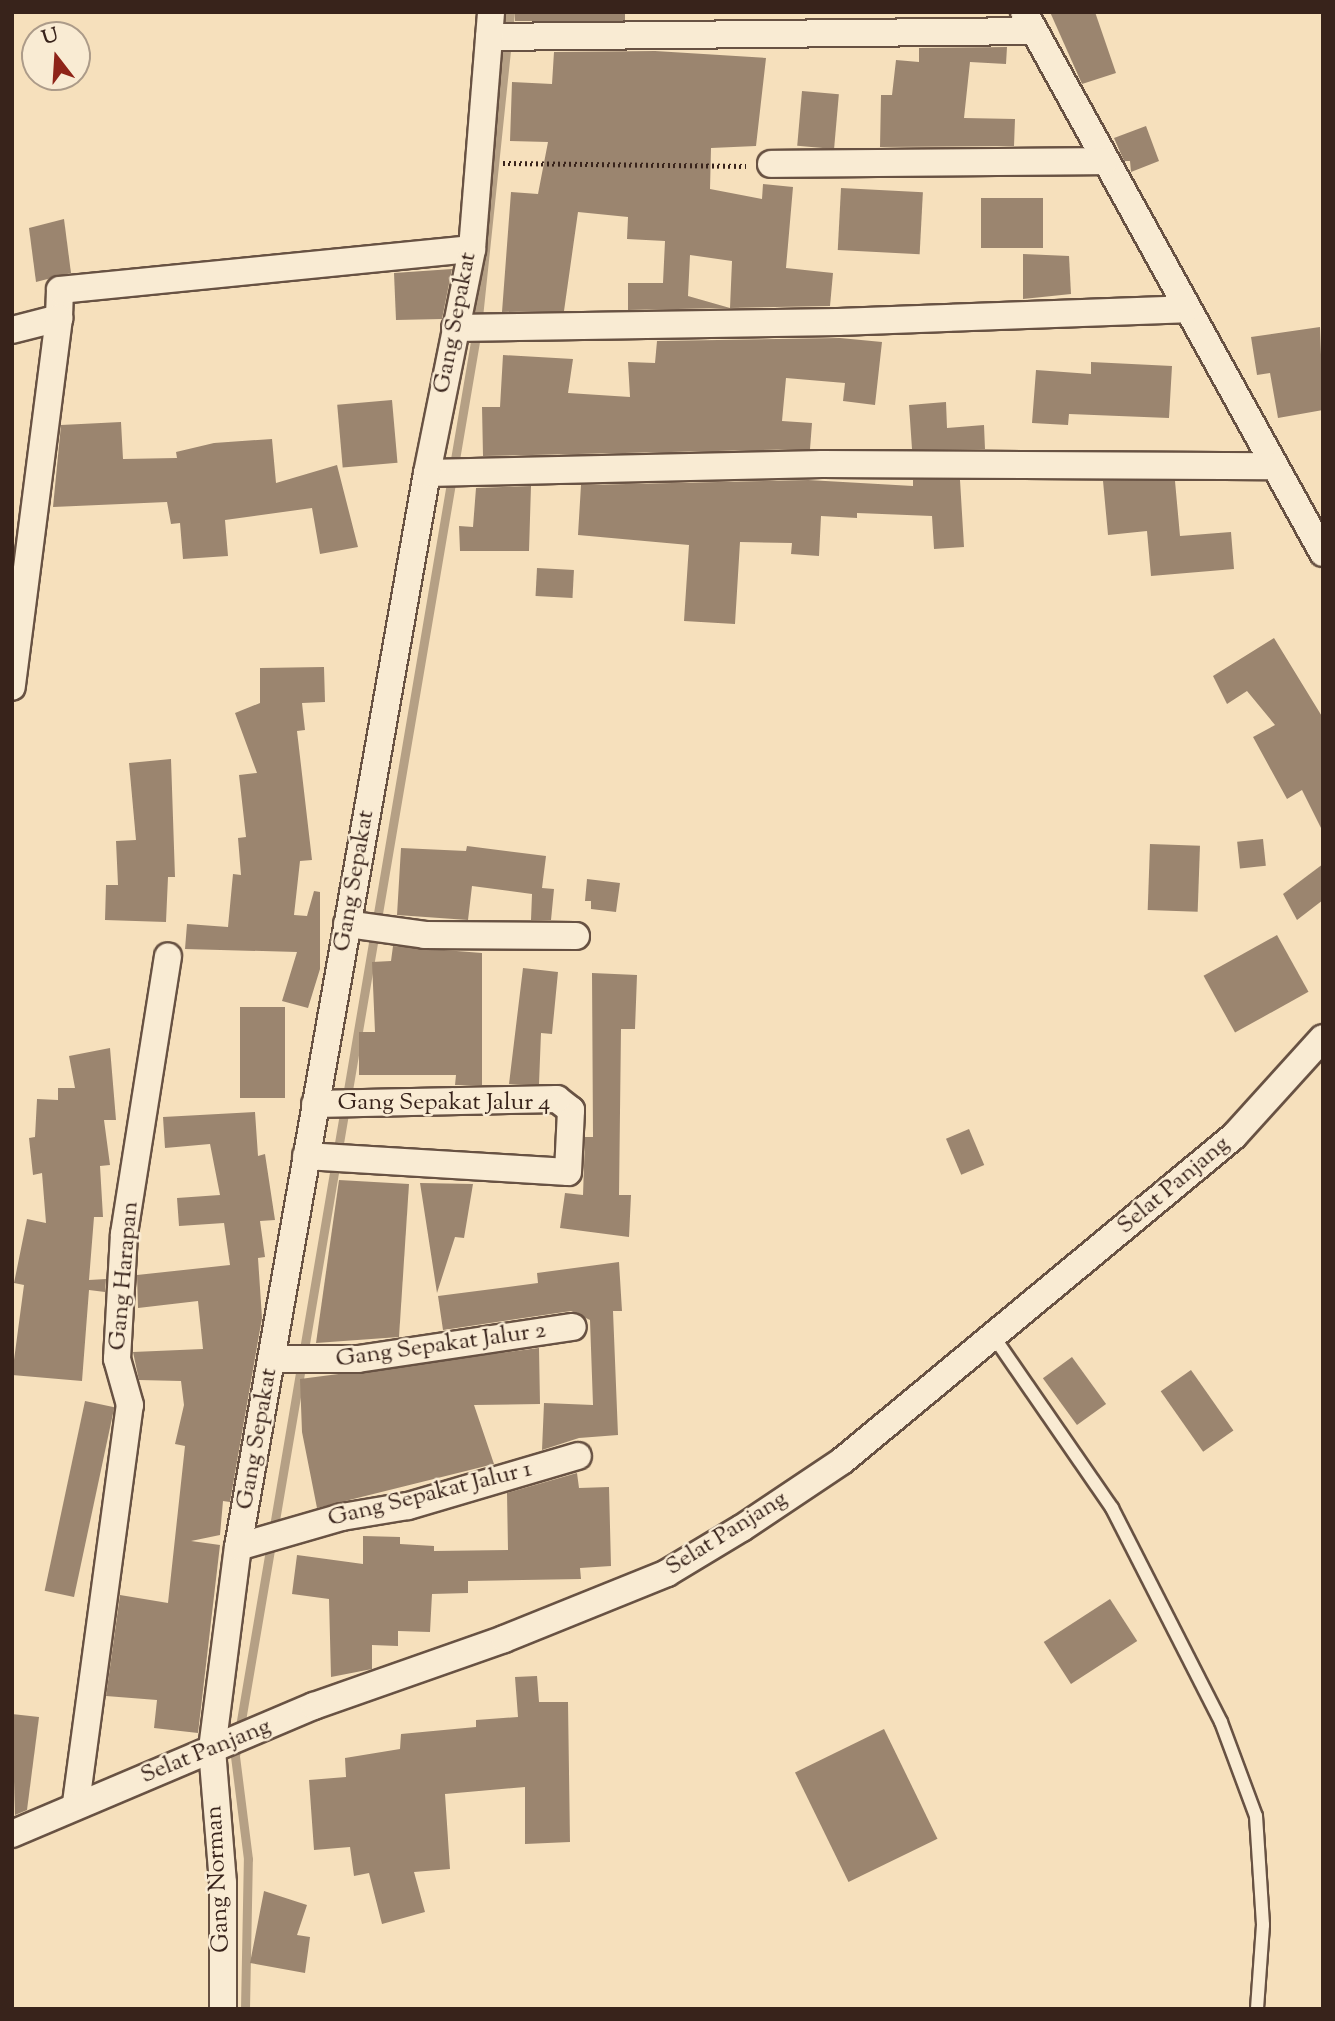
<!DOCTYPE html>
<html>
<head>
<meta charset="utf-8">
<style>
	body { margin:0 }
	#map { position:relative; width:1335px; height:2021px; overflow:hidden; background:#f6e0bc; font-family:"Sorts Mill Goudy",serif }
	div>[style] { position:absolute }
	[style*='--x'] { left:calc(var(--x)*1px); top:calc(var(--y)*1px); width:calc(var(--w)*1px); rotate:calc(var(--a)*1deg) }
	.stream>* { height:9px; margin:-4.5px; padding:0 4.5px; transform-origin:4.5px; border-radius:4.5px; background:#b5a085 }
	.building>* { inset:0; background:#9b856f; transform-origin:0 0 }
	.path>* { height:4.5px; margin-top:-2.25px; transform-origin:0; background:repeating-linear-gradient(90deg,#38231b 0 2px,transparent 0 5.5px) }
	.roads { filter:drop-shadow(2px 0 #685243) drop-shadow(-2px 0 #685243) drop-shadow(0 2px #685243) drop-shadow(0 -2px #685243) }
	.service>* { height:12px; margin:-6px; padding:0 6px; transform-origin:6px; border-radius:6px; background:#f9ebd3 }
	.minor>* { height:26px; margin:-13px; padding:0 13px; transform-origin:13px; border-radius:13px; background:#f9ebd3 }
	span { translate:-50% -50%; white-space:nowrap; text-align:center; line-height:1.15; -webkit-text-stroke:5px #f9ebd3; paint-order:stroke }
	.street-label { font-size:24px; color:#38231b }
	.frame { position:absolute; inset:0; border:14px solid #38231b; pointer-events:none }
	.north { position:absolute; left:21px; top:21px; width:70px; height:70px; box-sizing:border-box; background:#f9ebd3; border:2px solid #ac9b89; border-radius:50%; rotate:343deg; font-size:19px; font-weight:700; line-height:28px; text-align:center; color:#38231b }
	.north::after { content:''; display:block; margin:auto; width:24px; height:32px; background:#8f2418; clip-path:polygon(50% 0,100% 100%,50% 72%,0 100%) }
</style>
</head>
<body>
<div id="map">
	<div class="stream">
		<div style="--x:245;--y:2009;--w:150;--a:-88.9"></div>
		<div style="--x:248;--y:1859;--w:104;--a:-97.2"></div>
		<div style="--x:235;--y:1756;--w:1440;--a:-80.37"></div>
		<div style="--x:476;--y:336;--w:326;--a:-84"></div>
	</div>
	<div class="building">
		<div style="left:515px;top:12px;width:110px;height:9px"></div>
		<div style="clip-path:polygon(1050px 12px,1095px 12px,1116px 73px,1082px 84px)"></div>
		<div style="clip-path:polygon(1007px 47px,1006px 64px,970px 62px,964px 118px,1015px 119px,1014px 146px,880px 147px,881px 95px,892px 95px,896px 60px,919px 62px,919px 48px)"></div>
		<div style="clip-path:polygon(evenodd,655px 51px,766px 58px,756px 146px,711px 148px,710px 189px,762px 199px,763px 184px,793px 187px,786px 268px,833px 273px,830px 306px,628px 310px,628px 283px,663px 283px,665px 241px,627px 239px,628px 217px,578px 212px,564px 311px,502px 312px,511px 192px,538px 194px,548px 142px,510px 141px,512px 82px,552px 84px,554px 52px,655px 51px,690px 255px,732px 261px,730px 308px,688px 296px,690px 255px)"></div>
		<div style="left:802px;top:91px;width:37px;height:55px;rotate:5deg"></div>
		<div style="clip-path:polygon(1146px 126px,1159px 161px,1131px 172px,1130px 161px,1124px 161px,1114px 138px)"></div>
		<div style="left:841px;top:188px;width:82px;height:62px;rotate:3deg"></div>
		<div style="left:1043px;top:198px;width:50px;height:62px;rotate:90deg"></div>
		<div style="clip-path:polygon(64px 219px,71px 273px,36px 282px,29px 228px)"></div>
		<div style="clip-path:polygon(1023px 254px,1069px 256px,1071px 294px,1023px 299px)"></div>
		<div style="clip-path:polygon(452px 269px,442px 319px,396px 320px,394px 273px)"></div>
		<div style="clip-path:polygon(1320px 327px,1323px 410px,1278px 418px,1270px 373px,1257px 375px,1251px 337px)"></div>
		<div style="clip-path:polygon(840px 338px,882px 342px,875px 405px,843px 401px,845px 383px,786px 378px,782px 421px,812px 423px,810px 449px,483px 456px,482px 407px,500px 407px,503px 355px,573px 359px,568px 393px,630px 397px,628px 362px,655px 363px,657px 341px)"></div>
		<div style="clip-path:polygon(1091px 362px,1172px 366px,1169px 418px,1069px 414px,1068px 425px,1032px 423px,1036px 370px,1091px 374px)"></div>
		<div style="left:392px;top:400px;width:63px;height:55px;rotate:85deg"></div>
		<div style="clip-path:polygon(946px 402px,947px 428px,984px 425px,985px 449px,912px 449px,909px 405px)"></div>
		<div style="clip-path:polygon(121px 422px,123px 459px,177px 458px,176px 452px,214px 443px,272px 439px,276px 483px,337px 465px,358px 547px,320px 554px,312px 508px,225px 520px,228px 556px,183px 559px,180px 523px,171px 524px,167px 502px,53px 507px,61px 425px)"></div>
		<div style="clip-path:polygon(808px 480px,913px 486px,913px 480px,960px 480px,964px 547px,934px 549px,932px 516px,857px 513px,857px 518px,821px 516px,819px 556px,791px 554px,792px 543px,740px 542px,735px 624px,684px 621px,689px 545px,578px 535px,581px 485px)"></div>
		<div style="clip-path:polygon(1103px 481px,1175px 481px,1180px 536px,1231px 532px,1234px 569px,1151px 576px,1147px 531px,1108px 535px)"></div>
		<div style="clip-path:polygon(531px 486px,529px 551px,460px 551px,459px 526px,473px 527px,476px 488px)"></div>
		<div style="left:537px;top:568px;width:37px;height:28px;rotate:3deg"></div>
		<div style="clip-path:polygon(1274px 638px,1323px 718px,1323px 832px,1302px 790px,1287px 799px,1253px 737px,1275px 725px,1247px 691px,1227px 704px,1213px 676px)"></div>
		<div style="clip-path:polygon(324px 667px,325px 702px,302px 703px,305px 730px,297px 731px,312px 860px,300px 861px,294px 915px,307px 916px,314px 891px,320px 892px,320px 969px,308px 1008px,282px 1001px,297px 952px,185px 949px,187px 924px,228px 927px,233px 874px,241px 875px,238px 838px,246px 837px,239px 775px,257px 773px,235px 713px,260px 703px,260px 668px)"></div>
		<div style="clip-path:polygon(171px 759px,175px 877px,168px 877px,166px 922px,105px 920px,106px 885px,118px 885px,116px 841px,136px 840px,129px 763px)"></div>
		<div style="left:1263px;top:839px;width:27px;height:26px;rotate:84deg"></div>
		<div style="left:1150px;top:844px;width:50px;height:66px;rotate:2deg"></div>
		<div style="clip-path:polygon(467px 846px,546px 856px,542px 888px,554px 889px,551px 920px,531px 920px,532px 894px,472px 886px,468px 920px,397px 915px,401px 848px,466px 851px)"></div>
		<div style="clip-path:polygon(1323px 864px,1323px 900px,1297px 920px,1283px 894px)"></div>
		<div style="clip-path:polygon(587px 879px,620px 883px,616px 912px,591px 909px,591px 901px,585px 901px)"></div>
		<div style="left:1277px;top:935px;width:65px;height:84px;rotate:61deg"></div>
		<div style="clip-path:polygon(393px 946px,482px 953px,482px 1085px,455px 1085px,456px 1075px,359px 1075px,359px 1032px,375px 1032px,372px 962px,391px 961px)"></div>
		<div style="clip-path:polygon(523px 968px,558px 972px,552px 1034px,541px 1033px,539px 1084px,509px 1084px)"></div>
		<div style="clip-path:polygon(592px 973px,637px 975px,635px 1029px,621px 1029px,619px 1195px,631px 1195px,629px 1237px,560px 1228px,565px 1193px,583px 1195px,585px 1137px,593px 1137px)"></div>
		<div style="left:240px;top:1007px;width:45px;height:91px"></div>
		<div style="clip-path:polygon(110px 1048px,116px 1120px,104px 1120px,110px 1165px,100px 1166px,103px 1217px,94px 1217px,89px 1280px,106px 1279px,105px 1292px,89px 1290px,82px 1381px,12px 1375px,24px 1285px,14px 1283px,27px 1219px,46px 1223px,42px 1173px,33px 1175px,29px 1138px,35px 1137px,37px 1099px,58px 1100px,58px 1088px,75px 1088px,69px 1056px)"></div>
		<div style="clip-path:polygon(255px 1112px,258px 1156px,265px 1154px,275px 1220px,260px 1221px,265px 1257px,258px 1258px,262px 1318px,230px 1502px,223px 1501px,220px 1535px,191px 1541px,220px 1545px,198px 1733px,154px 1728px,157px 1700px,106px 1696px,120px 1595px,168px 1603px,185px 1446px,175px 1444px,184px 1405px,181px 1381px,139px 1380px,133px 1352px,203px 1349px,198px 1301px,138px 1308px,137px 1275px,230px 1265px,224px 1223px,179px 1226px,177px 1198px,220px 1195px,210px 1144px,165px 1148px,163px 1117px)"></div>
		<div style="left:969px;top:1129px;width:39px;height:25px;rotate:67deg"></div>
		<div style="clip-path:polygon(339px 1180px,409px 1184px,399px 1337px,316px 1343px)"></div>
		<div style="clip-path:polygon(420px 1183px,473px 1184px,464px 1238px,455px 1237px,437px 1293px)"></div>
		<div style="clip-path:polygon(619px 1262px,622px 1311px,613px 1311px,618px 1435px,579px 1438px,542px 1450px,544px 1403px,593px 1405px,590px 1320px,571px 1311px,443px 1330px,438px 1296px,538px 1283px,537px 1273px)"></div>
		<div style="clip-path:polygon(539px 1348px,540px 1404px,474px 1405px,494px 1464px,317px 1508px,302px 1432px,300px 1379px)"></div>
		<div style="left:1072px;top:1357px;width:58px;height:36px;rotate:54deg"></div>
		<div style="left:1191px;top:1370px;width:74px;height:37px;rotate:55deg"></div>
		<div style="left:85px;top:1401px;width:30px;height:194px;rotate:12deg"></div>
		<div style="clip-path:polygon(577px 1473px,579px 1488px,609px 1487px,611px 1566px,580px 1568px,581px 1579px,468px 1581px,468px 1593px,432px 1594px,430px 1632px,398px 1631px,398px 1646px,372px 1645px,372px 1669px,331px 1677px,329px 1599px,292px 1594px,297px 1555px,363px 1564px,363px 1536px,400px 1537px,400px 1544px,434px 1546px,434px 1551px,508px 1550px,507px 1493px)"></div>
		<div style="left:1110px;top:1599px;width:50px;height:79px;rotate:57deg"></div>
		<div style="clip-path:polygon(537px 1676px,539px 1702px,568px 1702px,570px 1842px,525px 1844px,525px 1787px,445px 1794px,450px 1869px,414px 1872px,425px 1912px,382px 1924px,369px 1873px,354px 1876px,350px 1847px,314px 1850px,309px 1780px,346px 1777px,345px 1758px,400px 1749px,401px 1734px,476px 1727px,476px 1720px,518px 1717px,515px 1677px)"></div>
		<div style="clip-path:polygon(12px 1714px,39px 1717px,27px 1810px,15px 1815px)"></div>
		<div style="left:884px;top:1729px;width:122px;height:99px;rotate:64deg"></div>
		<div style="clip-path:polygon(264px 1891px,307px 1905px,297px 1935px,310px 1937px,305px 1973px,250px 1963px)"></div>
	</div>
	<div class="path">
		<div style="--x:503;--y:163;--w:243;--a:0.7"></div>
	</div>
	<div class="roads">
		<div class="service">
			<div style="--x:994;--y:1337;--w:208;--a:55.4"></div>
			<div style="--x:1112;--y:1508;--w:240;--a:63"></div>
			<div style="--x:1221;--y:1722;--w:100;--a:69.6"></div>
			<div style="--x:1256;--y:1816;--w:109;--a:86.3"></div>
			<div style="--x:1263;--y:1925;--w:84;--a:94.1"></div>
		</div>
		<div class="minor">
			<div style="--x:1024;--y:12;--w:618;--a:61.07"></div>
			<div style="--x:489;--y:37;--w:545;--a:-0.63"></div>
			<div style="--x:771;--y:164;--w:333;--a:-0.5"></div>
			<div style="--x:59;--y:318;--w:28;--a:-88"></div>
			<div style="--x:60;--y:290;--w:414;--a:-5.7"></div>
			<div style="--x:455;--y:328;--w:383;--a:-0.9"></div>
			<div style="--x:838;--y:322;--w:348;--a:-2.1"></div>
			<div style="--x:12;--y:330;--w:49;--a:-14.3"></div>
			<div style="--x:59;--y:318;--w:372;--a:97.3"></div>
			<div style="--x:427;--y:473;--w:395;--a:-1.3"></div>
			<div style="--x:822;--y:464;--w:451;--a:0.3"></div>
			<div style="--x:347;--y:924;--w:79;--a:8"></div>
			<div style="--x:425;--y:935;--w:151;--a:0.4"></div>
			<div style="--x:306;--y:1156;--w:262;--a:3.5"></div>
			<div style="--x:568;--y:1172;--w:62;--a:-87.2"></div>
			<div style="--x:571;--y:1110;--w:18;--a:-142"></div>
			<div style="--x:557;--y:1099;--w:242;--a:178.8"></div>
			<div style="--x:273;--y:1359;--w:85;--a:0"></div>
			<div style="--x:358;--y:1359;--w:217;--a:-8.5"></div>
			<div style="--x:238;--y:1547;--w:108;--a:-16.1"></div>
			<div style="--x:342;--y:1517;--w:67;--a:-9.5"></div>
			<div style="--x:408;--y:1506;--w:177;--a:-16.4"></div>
			<div style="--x:76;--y:1803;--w:402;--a:-82.3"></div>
			<div style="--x:130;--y:1405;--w:48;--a:-105.8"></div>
			<div style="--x:117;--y:1359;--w:125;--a:-86.8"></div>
			<div style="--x:124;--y:1234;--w:281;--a:-81"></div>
			<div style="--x:12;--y:1834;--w:328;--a:-23"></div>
			<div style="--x:314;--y:1706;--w:201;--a:-19.4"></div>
			<div style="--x:504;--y:1639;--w:176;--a:-22"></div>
			<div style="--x:667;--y:1573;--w:87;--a:-31"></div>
			<div style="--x:742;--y:1528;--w:120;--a:-33.8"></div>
			<div style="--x:842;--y:1461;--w:509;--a:-39.66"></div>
			<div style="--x:1234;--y:1136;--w:132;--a:-47.8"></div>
			<div style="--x:223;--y:2009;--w:126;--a:-90"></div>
			<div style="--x:223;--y:1883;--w:134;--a:-94.7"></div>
			<div style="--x:212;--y:1749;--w:204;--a:-82.7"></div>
			<div style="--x:238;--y:1547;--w:1091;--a:-80.02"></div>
			<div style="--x:427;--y:473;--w:228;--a:-78.6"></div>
			<div style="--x:472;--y:249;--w:238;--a:-85.4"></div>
		</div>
	</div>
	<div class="street-label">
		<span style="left:456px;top:323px;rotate:-79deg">Gang Sepakat</span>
		<span style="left:355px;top:881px;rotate:-80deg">Gang Sepakat</span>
		<span style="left:444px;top:1104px">Gang Sepakat Jalur 4</span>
		<span style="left:1174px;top:1186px;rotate:-40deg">Selat Panjang</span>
		<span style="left:125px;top:1276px;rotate:-85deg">Gang Harapan</span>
		<span style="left:441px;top:1346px;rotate:-8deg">Gang Sepakat Jalur 2</span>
		<span style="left:258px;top:1439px;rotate:-80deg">Gang Sepakat</span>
		<span style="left:430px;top:1495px;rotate:-14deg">Gang Sepakat Jalur 1</span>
		<span style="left:727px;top:1534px;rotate:-32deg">Selat Panjang</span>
		<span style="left:206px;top:1752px;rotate:-22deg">Selat Panjang</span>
		<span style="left:219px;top:1879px;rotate:-93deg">Gang Norman</span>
	</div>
	<div class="frame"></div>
	<div class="north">U</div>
</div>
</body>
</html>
